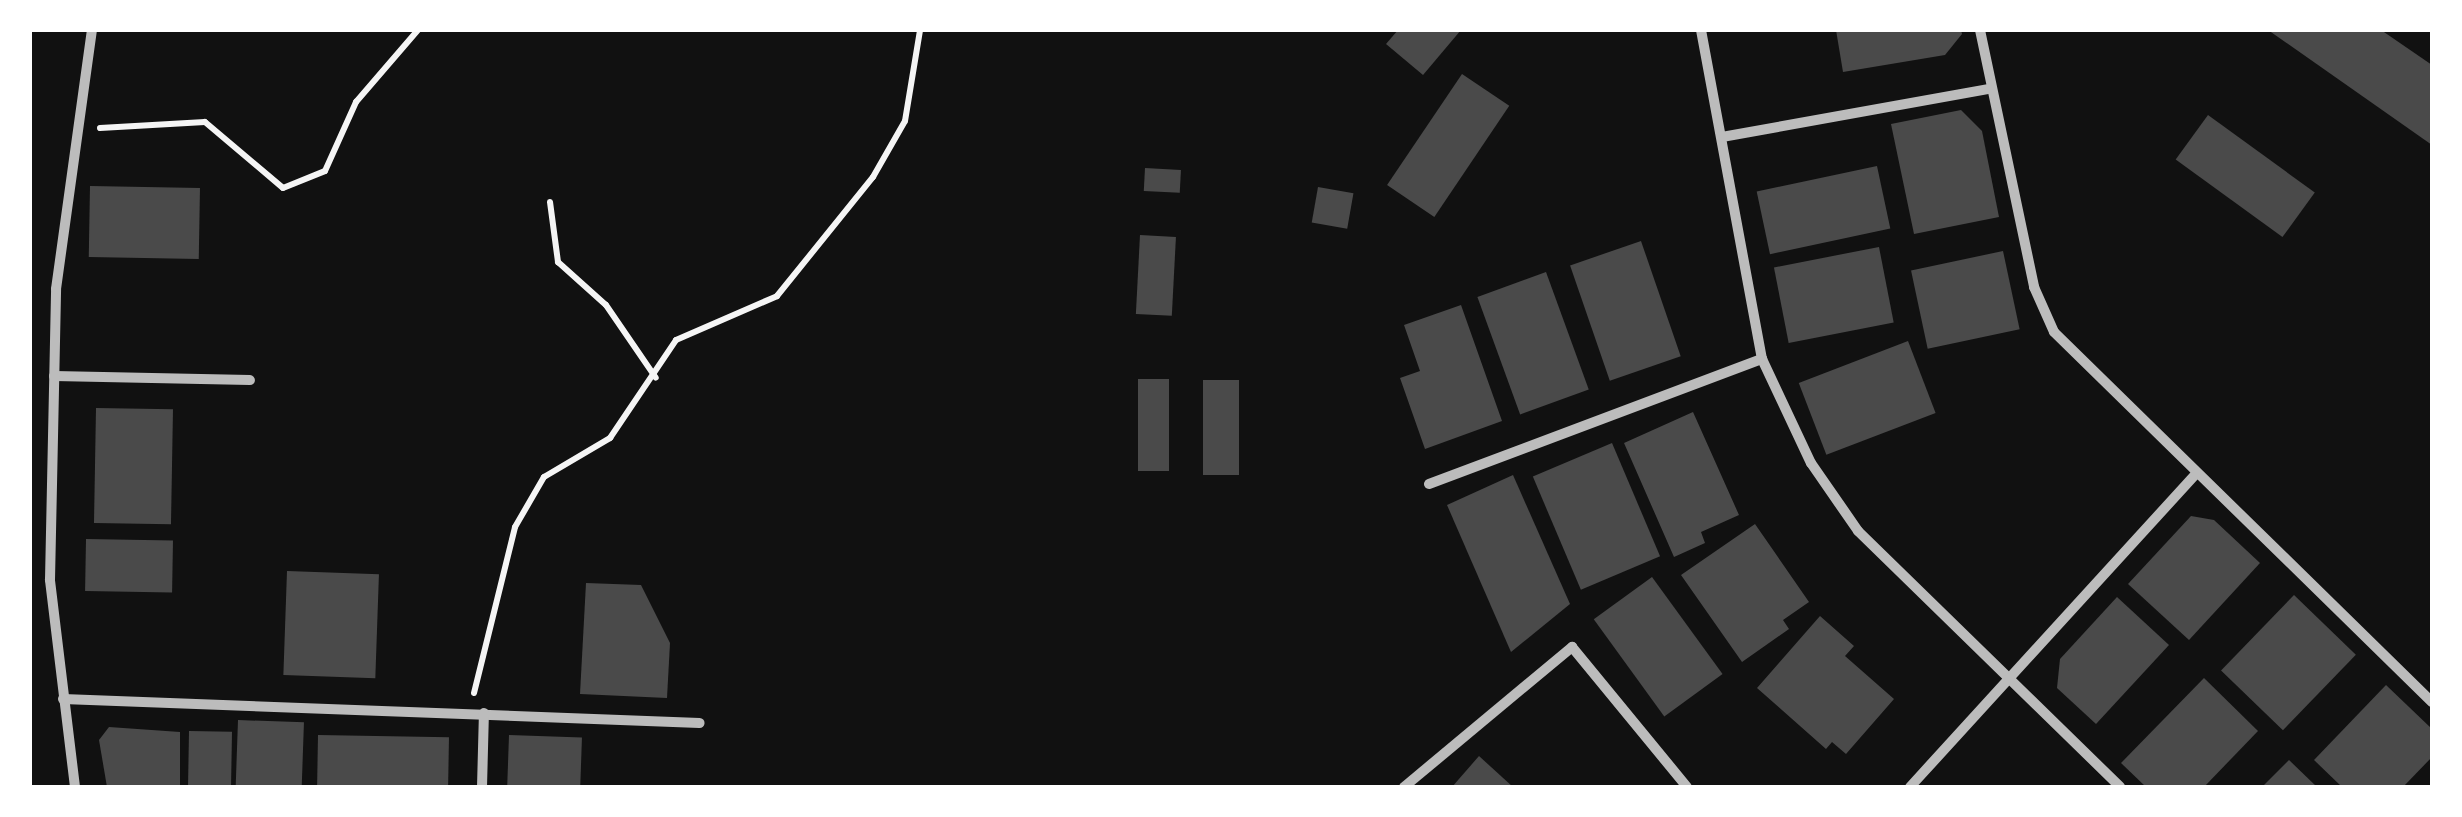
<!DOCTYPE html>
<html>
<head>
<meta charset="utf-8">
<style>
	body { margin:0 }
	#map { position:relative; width:2462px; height:817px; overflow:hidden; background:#111; font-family:Roboto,sans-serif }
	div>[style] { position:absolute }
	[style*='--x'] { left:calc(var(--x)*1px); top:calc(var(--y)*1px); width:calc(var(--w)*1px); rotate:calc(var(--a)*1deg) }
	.building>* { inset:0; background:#4a4a4a; transform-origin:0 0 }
	.path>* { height:6px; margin:-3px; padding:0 3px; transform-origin:3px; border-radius:3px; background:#f5f5f5 }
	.minor>* { height:10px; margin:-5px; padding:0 5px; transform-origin:5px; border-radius:5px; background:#bcbcbc }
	span { translate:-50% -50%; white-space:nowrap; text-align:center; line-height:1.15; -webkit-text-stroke:8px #fff; paint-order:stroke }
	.frame { position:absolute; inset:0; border:32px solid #fff; pointer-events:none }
</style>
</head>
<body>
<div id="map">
	<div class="building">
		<div style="clip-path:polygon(1398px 30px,1461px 30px,1423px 75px,1386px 44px)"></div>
		<div style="clip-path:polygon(1836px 30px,1961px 30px,1962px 34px,1945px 55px,1843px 72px)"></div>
		<div style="clip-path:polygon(2268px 30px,2381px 30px,2432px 65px,2432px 145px)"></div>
		<div style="left:1462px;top:74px;width:57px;height:134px;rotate:34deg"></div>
		<div style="clip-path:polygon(1961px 110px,1982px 131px,1999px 217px,1914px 234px,1891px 124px)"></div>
		<div style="left:2208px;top:115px;width:132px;height:55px;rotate:36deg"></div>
		<div style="left:1877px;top:166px;width:64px;height:123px;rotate:78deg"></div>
		<div style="left:1145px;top:168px;width:36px;height:23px;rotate:3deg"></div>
		<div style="left:90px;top:186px;width:110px;height:71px;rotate:1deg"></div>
		<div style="left:1318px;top:187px;width:36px;height:36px;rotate:10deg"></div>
		<div style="left:1140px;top:235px;width:36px;height:79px;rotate:3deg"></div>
		<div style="left:1641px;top:241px;width:122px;height:75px;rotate:71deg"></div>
		<div style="left:1879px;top:247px;width:77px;height:107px;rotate:79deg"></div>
		<div style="left:2003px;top:251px;width:80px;height:94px;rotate:78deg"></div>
		<div style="left:1546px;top:272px;width:125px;height:73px;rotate:70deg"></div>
		<div style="clip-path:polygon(1461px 305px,1502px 421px,1425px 449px,1400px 378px,1420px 371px,1404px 325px)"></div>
		<div style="left:1908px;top:341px;width:77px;height:117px;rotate:69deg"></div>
		<div style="left:1138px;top:379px;width:31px;height:92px"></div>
		<div style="left:1203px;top:380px;width:36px;height:95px"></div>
		<div style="left:96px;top:408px;width:77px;height:115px;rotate:1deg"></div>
		<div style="clip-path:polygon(1693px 412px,1739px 515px,1701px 532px,1705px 543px,1674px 557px,1624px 443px)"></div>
		<div style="left:1612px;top:443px;width:123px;height:86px;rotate:67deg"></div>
		<div style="clip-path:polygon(1513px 475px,1570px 604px,1511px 652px,1447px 505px)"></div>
		<div style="clip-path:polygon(2191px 516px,2214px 520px,2260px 563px,2189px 640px,2128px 584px)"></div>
		<div style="clip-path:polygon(1755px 524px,1809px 602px,1783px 620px,1789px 629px,1742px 662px,1681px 575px)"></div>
		<div style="left:86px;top:539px;width:87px;height:52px;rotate:1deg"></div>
		<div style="left:287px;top:571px;width:92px;height:104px;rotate:2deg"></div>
		<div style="left:1652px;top:577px;width:120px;height:72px;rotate:54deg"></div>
		<div style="clip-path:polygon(586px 583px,641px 585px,670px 643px,667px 698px,580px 694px)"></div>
		<div style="left:2294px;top:595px;width:86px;height:105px;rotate:44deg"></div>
		<div style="clip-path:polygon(2117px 597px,2169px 645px,2096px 724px,2057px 688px,2060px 659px)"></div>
		<div style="clip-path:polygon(1820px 616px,1854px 646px,1845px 656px,1894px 699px,1846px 754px,1832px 742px,1826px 749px,1757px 688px)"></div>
		<div style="clip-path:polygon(2204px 678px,2258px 731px,2204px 787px,2146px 787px,2121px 763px)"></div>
		<div style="clip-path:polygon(2386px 685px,2432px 729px,2432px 757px,2403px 787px,2342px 787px,2314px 760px)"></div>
		<div style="left:238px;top:720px;width:66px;height:67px;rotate:2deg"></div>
		<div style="clip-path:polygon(109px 727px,180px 732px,180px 787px,107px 787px,99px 740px)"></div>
		<div style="left:189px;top:731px;width:43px;height:56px;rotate:1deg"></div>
		<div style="left:318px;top:735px;width:131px;height:52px;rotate:1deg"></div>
		<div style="left:509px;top:735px;width:73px;height:52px;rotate:2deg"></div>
		<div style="clip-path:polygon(1479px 756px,1513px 787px,1452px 787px)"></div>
		<div style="clip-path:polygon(2289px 760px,2317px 787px,2262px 787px)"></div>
	</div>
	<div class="path">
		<div style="--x:100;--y:128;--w:105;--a:-3.3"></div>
		<div style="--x:205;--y:122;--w:102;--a:40.2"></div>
		<div style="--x:283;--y:188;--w:45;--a:-22"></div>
		<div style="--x:325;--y:171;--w:76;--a:-65.8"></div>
		<div style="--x:356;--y:102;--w:95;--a:-49.3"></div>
		<div style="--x:550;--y:202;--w:61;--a:82.4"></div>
		<div style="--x:558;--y:262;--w:64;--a:41.9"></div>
		<div style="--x:606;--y:305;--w:88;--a:55.6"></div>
		<div style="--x:474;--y:693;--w:171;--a:-76.1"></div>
		<div style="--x:515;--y:527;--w:58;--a:-59.9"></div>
		<div style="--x:544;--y:477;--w:77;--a:-30.6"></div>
		<div style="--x:610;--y:438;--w:118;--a:-56"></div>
		<div style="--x:676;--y:340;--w:110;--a:-23.5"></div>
		<div style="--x:777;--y:296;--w:153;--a:-51.1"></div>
		<div style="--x:873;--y:177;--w:64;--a:-60.3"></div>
		<div style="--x:905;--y:121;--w:92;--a:-80.6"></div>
	</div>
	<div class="minor">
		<div style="--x:1701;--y:30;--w:335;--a:79.5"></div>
		<div style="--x:1762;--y:359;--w:115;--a:64.8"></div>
		<div style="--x:1811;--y:463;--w:83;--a:55.3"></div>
		<div style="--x:1858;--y:531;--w:366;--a:44.3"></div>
		<div style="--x:1980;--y:30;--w:263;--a:78.1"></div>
		<div style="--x:2034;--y:287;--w:49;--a:66"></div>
		<div style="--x:2054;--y:332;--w:529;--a:44.39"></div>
		<div style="--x:1722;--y:137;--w:270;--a:-10.2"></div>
		<div style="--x:54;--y:376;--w:196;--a:1.2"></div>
		<div style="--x:1429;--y:484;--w:356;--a:-20.6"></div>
		<div style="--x:63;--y:699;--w:637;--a:2.16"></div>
		<div style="--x:75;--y:787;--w:209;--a:-96.9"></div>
		<div style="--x:50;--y:580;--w:291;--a:-88.8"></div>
		<div style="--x:56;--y:289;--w:261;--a:-82.1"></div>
		<div style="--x:482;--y:787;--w:74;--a:-88.5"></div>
		<div style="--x:1404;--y:787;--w:219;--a:-39.8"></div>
		<div style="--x:1572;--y:647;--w:181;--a:50.6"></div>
		<div style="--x:1910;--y:787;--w:423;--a:-47.6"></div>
	</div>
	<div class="frame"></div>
</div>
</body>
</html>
